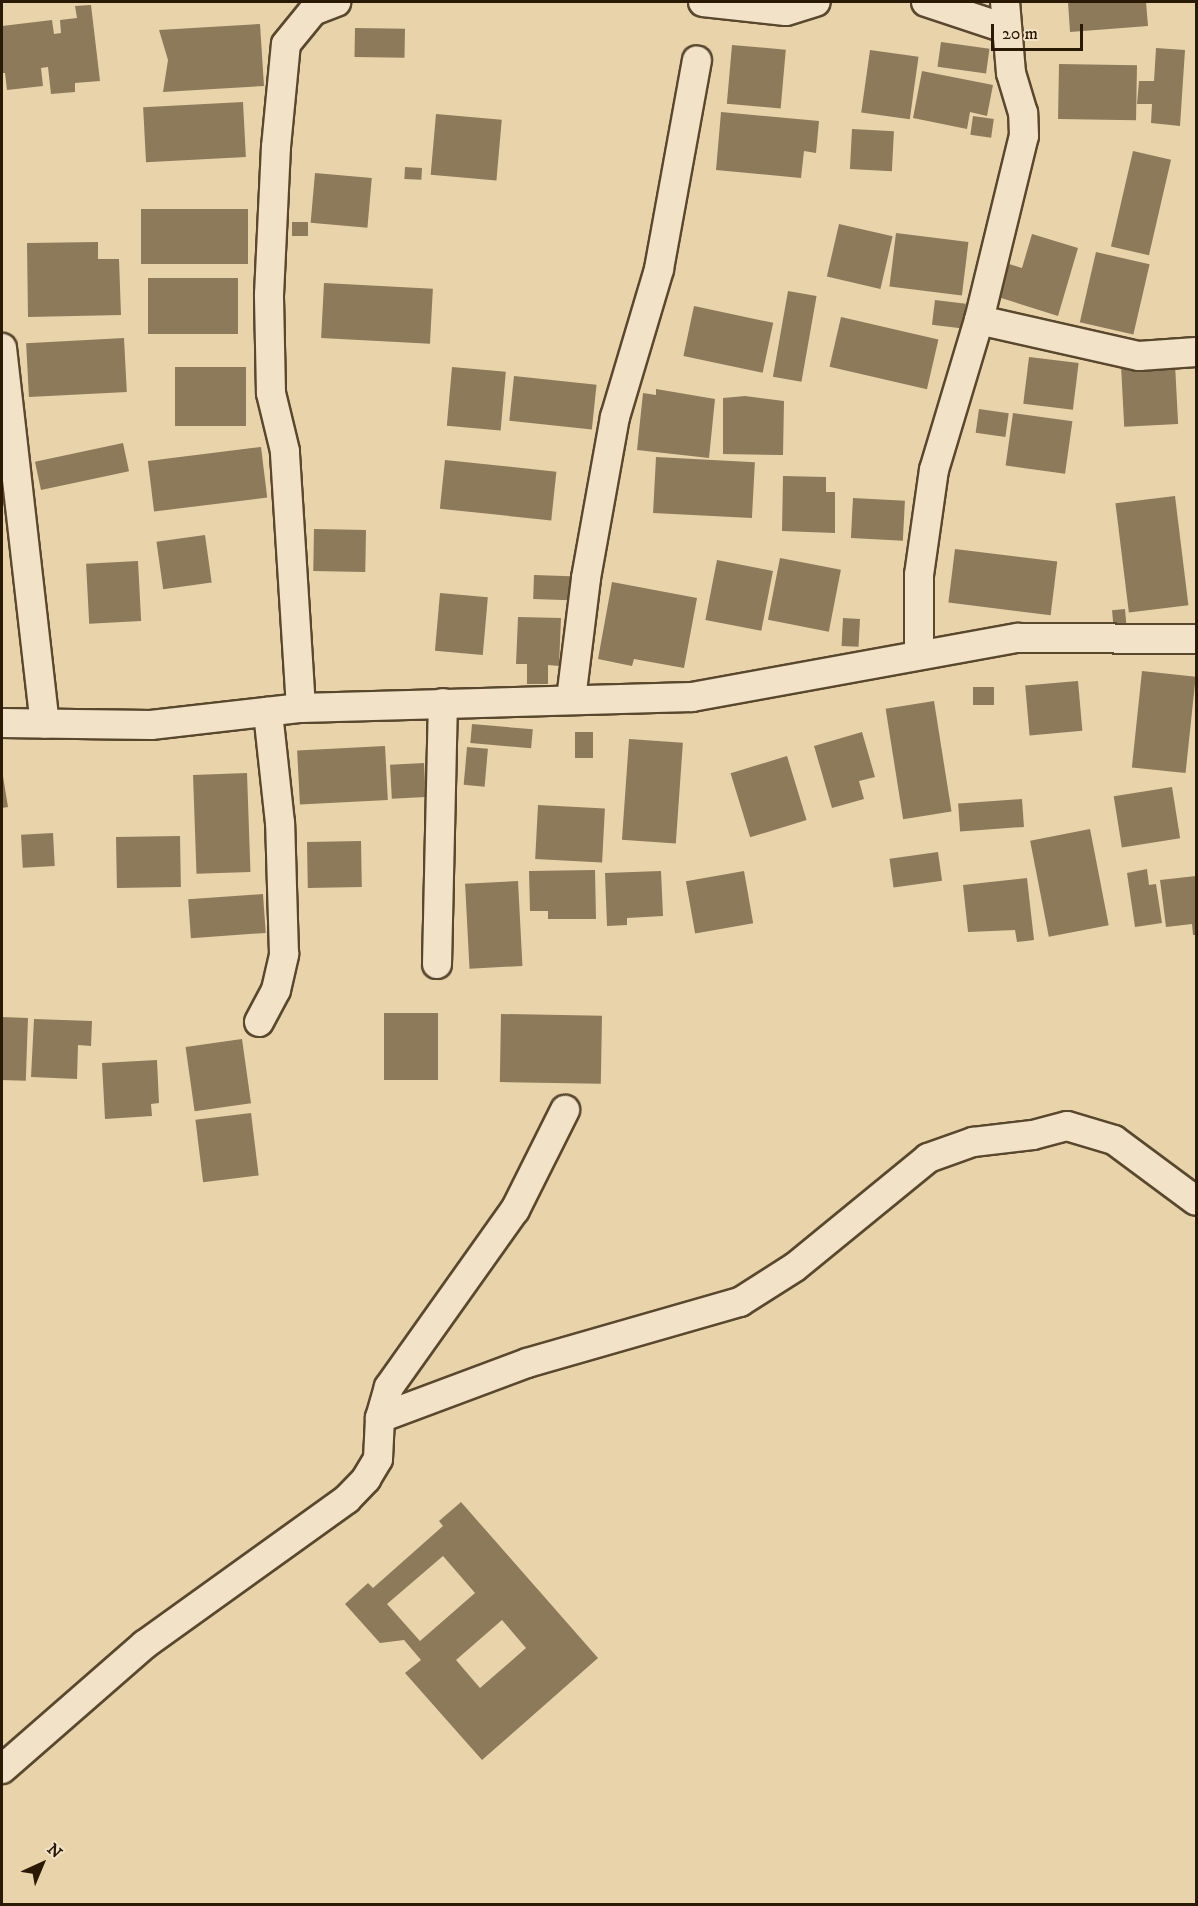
<!DOCTYPE html>
<html>
<head>
<meta charset="utf-8">
<style>
	body { margin:0 }
	#map { position:relative; width:1198px; height:1906px; overflow:hidden; background:#e9d3ab; font-family:"IM FELL DW Pica",serif }
	div>[style] { position:absolute }
	[style*='--x'] { left:calc(var(--x)*1px); top:calc(var(--y)*1px); width:calc(var(--w)*1px); rotate:calc(var(--a)*1deg) }
	.building>* { inset:0; background:#8d7a5b; transform-origin:0 0 }
	.roads { filter:drop-shadow(2px 0 #59482e) drop-shadow(-2px 0 #59482e) drop-shadow(0 2px #59482e) drop-shadow(0 -2px #59482e) }
	.street>* { height:28px; margin:-14px; padding:0 14px; transform-origin:14px; border-radius:14px; background:#f1e2c8 }
	span { translate:-50% -50%; white-space:nowrap; text-align:center; line-height:1.15; -webkit-text-stroke:4.5px #f1e2c8; paint-order:stroke }
	.frame { position:absolute; inset:0; border:3px solid #291905; pointer-events:none }
	.north { position:absolute; left:12px; top:1834px; width:60px; height:60px; -webkit-text-stroke:4px #f1e2c8; paint-order:stroke; rotate:44deg; font-size:16px; font-weight:700; line-height:24px; text-align:center; color:#291905 }
	.north::after { content:''; display:block; margin:auto; width:21px; height:27px; background:#291905; clip-path:polygon(50% 0,100% 100%,50% 72%,0 100%) }
	.scale { position:absolute; left:991px; top:24px; width:92px; height:27px; box-sizing:border-box; border:3px solid #291905; border-top:0; padding-left:8px; font-size:18px; line-height:21px; white-space:nowrap; color:#291905; -webkit-text-stroke:4px #f1e2c8; paint-order:stroke }
</style>
</head>
<body>
<div id="map">
	<div class="building">
		<div style="clip-path:polygon(1068px 2px,1146px 2px,1148px 26px,1070px 32px)"></div>
		<div style="clip-path:polygon(91px 5px,100px 81px,75px 83px,75px 92px,51px 94px,48px 67px,41px 68px,43px 86px,7px 90px,5px 73px,2px 73px,2px 26px,52px 20px,54px 34px,61px 33px,60px 20px,77px 18px,75px 6px)"></div>
		<div style="clip-path:polygon(260px 24px,264px 86px,163px 92px,168px 60px,159px 30px)"></div>
		<div style="left:355px;top:28px;width:50px;height:29px;rotate:1deg"></div>
		<div style="left:941px;top:42px;width:49px;height:25px;rotate:8deg"></div>
		<div style="left:732px;top:45px;width:54px;height:59px;rotate:5deg"></div>
		<div style="clip-path:polygon(1156px 48px,1185px 50px,1180px 126px,1151px 123px,1152px 104px,1137px 104px,1139px 81px,1154px 81px)"></div>
		<div style="left:870px;top:50px;width:49px;height:63px;rotate:8deg"></div>
		<div style="left:1059px;top:64px;width:78px;height:55px;rotate:1deg"></div>
		<div style="clip-path:polygon(922px 71px,993px 85px,987px 116px,970px 112px,967px 129px,913px 118px)"></div>
		<div style="left:243px;top:102px;width:55px;height:100px;rotate:87deg"></div>
		<div style="clip-path:polygon(721px 112px,819px 121px,816px 153px,804px 151px,801px 178px,716px 170px)"></div>
		<div style="left:436px;top:114px;width:66px;height:61px;rotate:5deg"></div>
		<div style="left:973px;top:116px;width:21px;height:19px;rotate:8deg"></div>
		<div style="left:852px;top:129px;width:42px;height:40px;rotate:3deg"></div>
		<div style="left:1133px;top:151px;width:39px;height:98px;rotate:13deg"></div>
		<div style="left:405px;top:167px;width:17px;height:12px;rotate:3deg"></div>
		<div style="left:315px;top:173px;width:57px;height:50px;rotate:5deg"></div>
		<div style="left:141px;top:209px;width:107px;height:55px"></div>
		<div style="left:292px;top:222px;width:16px;height:14px"></div>
		<div style="left:839px;top:224px;width:55px;height:54px;rotate:13deg"></div>
		<div style="left:896px;top:233px;width:73px;height:54px;rotate:7deg"></div>
		<div style="clip-path:polygon(1032px 234px,1078px 248px,1058px 316px,998px 297px,1009px 264px,1022px 268px)"></div>
		<div style="clip-path:polygon(98px 242px,98px 259px,119px 259px,121px 315px,28px 317px,27px 243px)"></div>
		<div style="left:1096px;top:252px;width:55px;height:72px;rotate:13deg"></div>
		<div style="left:238px;top:278px;width:56px;height:90px;rotate:90deg"></div>
		<div style="left:324px;top:283px;width:109px;height:55px;rotate:3deg"></div>
		<div style="left:788px;top:291px;width:29px;height:87px;rotate:10deg"></div>
		<div style="left:935px;top:300px;width:31px;height:25px;rotate:7deg"></div>
		<div style="left:694px;top:306px;width:81px;height:51px;rotate:12deg"></div>
		<div style="left:841px;top:317px;width:100px;height:51px;rotate:13deg"></div>
		<div style="left:124px;top:338px;width:54px;height:98px;rotate:87deg"></div>
		<div style="left:1029px;top:357px;width:50px;height:47px;rotate:7deg"></div>
		<div style="left:1175px;top:364px;width:60px;height:54px;rotate:87deg"></div>
		<div style="left:175px;top:367px;width:71px;height:59px"></div>
		<div style="left:452px;top:367px;width:54px;height:59px;rotate:5deg"></div>
		<div style="left:514px;top:376px;width:83px;height:45px;rotate:6deg"></div>
		<div style="clip-path:polygon(656px 389px,715px 399px,709px 458px,637px 450px,643px 393px,656px 395px)"></div>
		<div style="clip-path:polygon(745px 396px,784px 401px,783px 455px,723px 454px,723px 398px)"></div>
		<div style="left:979px;top:409px;width:30px;height:24px;rotate:8deg"></div>
		<div style="left:1013px;top:413px;width:60px;height:53px;rotate:8deg"></div>
		<div style="left:123px;top:443px;width:29px;height:90px;rotate:78deg"></div>
		<div style="left:261px;top:447px;width:51px;height:114px;rotate:83deg"></div>
		<div style="left:656px;top:457px;width:99px;height:56px;rotate:3deg"></div>
		<div style="left:445px;top:460px;width:112px;height:49px;rotate:6deg"></div>
		<div style="clip-path:polygon(783px 476px,826px 477px,826px 492px,835px 492px,835px 533px,782px 531px)"></div>
		<div style="left:1175px;top:496px;width:110px;height:60px;rotate:83deg"></div>
		<div style="left:853px;top:498px;width:52px;height:40px;rotate:3deg"></div>
		<div style="left:314px;top:529px;width:52px;height:42px;rotate:1deg"></div>
		<div style="left:205px;top:535px;width:48px;height:49px;rotate:82deg"></div>
		<div style="left:955px;top:549px;width:103px;height:54px;rotate:7deg"></div>
		<div style="left:780px;top:558px;width:62px;height:63px;rotate:11deg"></div>
		<div style="left:717px;top:560px;width:57px;height:61px;rotate:11deg"></div>
		<div style="left:138px;top:561px;width:60px;height:52px;rotate:87deg"></div>
		<div style="left:534px;top:575px;width:37px;height:24px;rotate:2deg"></div>
		<div style="clip-path:polygon(612px 582px,697px 598px,684px 668px,634px 659px,632px 666px,598px 659px)"></div>
		<div style="left:440px;top:593px;width:48px;height:58px;rotate:5deg"></div>
		<div style="left:1125px;top:609px;width:21px;height:13px;rotate:85deg"></div>
		<div style="clip-path:polygon(518px 617px,561px 618px,559px 666px,548px 665px,548px 684px,527px 684px,527px 664px,516px 664px)"></div>
		<div style="left:843px;top:618px;width:17px;height:28px;rotate:3deg"></div>
		<div style="left:1142px;top:671px;width:54px;height:97px;rotate:6deg"></div>
		<div style="left:1078px;top:681px;width:50px;height:53px;rotate:85deg"></div>
		<div style="left:973px;top:687px;width:21px;height:18px"></div>
		<div style="left:934px;top:701px;width:112px;height:49px;rotate:81deg"></div>
		<div style="left:472px;top:724px;width:61px;height:19px;rotate:5deg"></div>
		<div style="left:575px;top:732px;width:18px;height:26px"></div>
		<div style="clip-path:polygon(862px 732px,875px 777px,859px 781px,864px 799px,832px 808px,814px 746px)"></div>
		<div style="left:629px;top:739px;width:54px;height:101px;rotate:4deg"></div>
		<div style="left:385px;top:746px;width:54px;height:88px;rotate:87deg"></div>
		<div style="left:467px;top:747px;width:21px;height:38px;rotate:5deg"></div>
		<div style="left:787px;top:756px;width:67px;height:59px;rotate:73deg"></div>
		<div style="left:424px;top:763px;width:34px;height:34px;rotate:87deg"></div>
		<div style="clip-path:polygon(2px 770px,8px 807px,2px 808px)"></div>
		<div style="left:247px;top:773px;width:99px;height:54px;rotate:88deg"></div>
		<div style="left:1172px;top:787px;width:52px;height:59px;rotate:81deg"></div>
		<div style="left:1022px;top:799px;width:28px;height:64px;rotate:86deg"></div>
		<div style="left:538px;top:805px;width:67px;height:54px;rotate:3deg"></div>
		<div style="left:1090px;top:829px;width:98px;height:61px;rotate:79deg"></div>
		<div style="left:53px;top:833px;width:33px;height:32px;rotate:87deg"></div>
		<div style="left:180px;top:836px;width:51px;height:64px;rotate:89deg"></div>
		<div style="left:361px;top:841px;width:46px;height:54px;rotate:89deg"></div>
		<div style="left:938px;top:852px;width:29px;height:49px;rotate:82deg"></div>
		<div style="clip-path:polygon(1147px 869px,1149px 885px,1156px 884px,1162px 923px,1135px 927px,1127px 873px)"></div>
		<div style="clip-path:polygon(595px 870px,596px 919px,548px 919px,548px 911px,530px 911px,529px 871px)"></div>
		<div style="clip-path:polygon(661px 871px,663px 916px,627px 918px,627px 925px,607px 926px,605px 873px)"></div>
		<div style="left:744px;top:871px;width:53px;height:59px;rotate:80deg"></div>
		<div style="clip-path:polygon(1196px 876px,1196px 935px,1193px 935px,1192px 924px,1166px 927px,1160px 880px)"></div>
		<div style="clip-path:polygon(1027px 878px,1034px 940px,1017px 942px,1015px 930px,968px 932px,963px 885px)"></div>
		<div style="left:518px;top:881px;width:85px;height:53px;rotate:87deg"></div>
		<div style="left:263px;top:894px;width:39px;height:75px;rotate:86deg"></div>
		<div style="left:384px;top:1013px;width:54px;height:67px"></div>
		<div style="left:501px;top:1014px;width:101px;height:68px;rotate:1deg"></div>
		<div style="left:2px;top:1017px;width:26px;height:63px;rotate:2deg"></div>
		<div style="clip-path:polygon(34px 1019px,92px 1021px,91px 1046px,78px 1045px,77px 1079px,31px 1077px)"></div>
		<div style="left:242px;top:1039px;width:65px;height:57px;rotate:82deg"></div>
		<div style="clip-path:polygon(157px 1060px,159px 1103px,151px 1104px,152px 1116px,105px 1119px,102px 1063px)"></div>
		<div style="left:251px;top:1113px;width:63px;height:56px;rotate:83deg"></div>
		<div style="clip-path:polygon(evenodd,461px 1502px,598px 1658px,482px 1760px,405px 1673px,421px 1660px,404px 1640px,380px 1643px,345px 1604px,368px 1583px,373px 1588px,443px 1526px,439px 1521px,461px 1502px,443px 1556px,475px 1593px,420px 1641px,387px 1604px,443px 1556px,461px 1502px,502px 1620px,526px 1648px,480px 1688px,456px 1660px,502px 1620px)"></div>
	</div>
	<div class="roads">
		<div class="street">
			<div style="--x:703;--y:2;--w:83;--a:6.2"></div>
			<div style="--x:786;--y:11;--w:31;--a:-17"></div>
			<div style="--x:926;--y:2;--w:85;--a:18.4"></div>
			<div style="--x:979;--y:320;--w:164;--a:12.7"></div>
			<div style="--x:1139;--y:356;--w:57;--a:-4"></div>
			<div style="--x:2;--y:348;--w:378;--a:83.5"></div>
			<div style="--x:919;--y:653;--w:78;--a:-90"></div>
			<div style="--x:919;--y:575;--w:106;--a:-81.9"></div>
			<div style="--x:934;--y:470;--w:157;--a:-73.3"></div>
			<div style="--x:979;--y:320;--w:189;--a:-76.3"></div>
			<div style="--x:1024;--y:136;--w:23;--a:-92"></div>
			<div style="--x:1023;--y:113;--w:42;--a:-106.7"></div>
			<div style="--x:1011;--y:73;--w:71;--a:-94.8"></div>
			<div style="--x:571;--y:699;--w:122;--a:-82.9"></div>
			<div style="--x:586;--y:578;--w:164;--a:-79.8"></div>
			<div style="--x:615;--y:417;--w:154;--a:-73.4"></div>
			<div style="--x:659;--y:269;--w:212;--a:-79.7"></div>
			<div style="--x:301;--y:708;--w:257;--a:-93.6"></div>
			<div style="--x:285;--y:451;--w:60;--a:-103.6"></div>
			<div style="--x:271;--y:393;--w:98;--a:-91.2"></div>
			<div style="--x:269;--y:295;--w:148;--a:-87.3"></div>
			<div style="--x:276;--y:147;--w:103;--a:-84.5"></div>
			<div style="--x:286;--y:44;--w:43;--a:-50.7"></div>
			<div style="--x:313;--y:11;--w:25;--a:-21"></div>
			<div style="--x:2;--y:723;--w:149;--a:0.8"></div>
			<div style="--x:151;--y:725;--w:151;--a:-6.5"></div>
			<div style="--x:301;--y:708;--w:391;--a:-1.6"></div>
			<div style="--x:692;--y:697;--w:331;--a:-10.3"></div>
			<div style="--x:1018;--y:638;--w:178;--a:0.3"></div>
			<div style="--x:437;--y:964;--w:261;--a:-88.7"></div>
			<div style="--x:259;--y:1022;--w:36;--a:-62"></div>
			<div style="--x:276;--y:990;--w:37;--a:-77"></div>
			<div style="--x:284;--y:954;--w:131;--a:-91.7"></div>
			<div style="--x:280;--y:823;--w:112;--a:-96.2"></div>
			<div style="--x:380;--y:1418;--w:157;--a:-20.5"></div>
			<div style="--x:527;--y:1363;--w:222;--a:-16"></div>
			<div style="--x:740;--y:1302;--w:65;--a:-32.5"></div>
			<div style="--x:795;--y:1267;--w:172;--a:-39.3"></div>
			<div style="--x:928;--y:1158;--w:48;--a:-19.6"></div>
			<div style="--x:973;--y:1142;--w:60;--a:-6.7"></div>
			<div style="--x:1033;--y:1135;--w:35;--a:-15"></div>
			<div style="--x:1067;--y:1126;--w:49;--a:16.6"></div>
			<div style="--x:1114;--y:1140;--w:102;--a:36.6"></div>
			<div style="--x:2;--y:1769;--w:189;--a:-41.1"></div>
			<div style="--x:144;--y:1645;--w:250;--a:-35.7"></div>
			<div style="--x:347;--y:1499;--w:28;--a:-46"></div>
			<div style="--x:366;--y:1479;--w:23;--a:-59"></div>
			<div style="--x:378;--y:1459;--w:41;--a:-87.2"></div>
			<div style="--x:380;--y:1418;--w:32;--a:-74"></div>
			<div style="--x:389;--y:1387;--w:217;--a:-54.6"></div>
			<div style="--x:515;--y:1210;--w:112;--a:-63.4"></div>
		</div>
	</div>
	<div class="frame"></div>
	<div class="north">N</div>
	<div class="scale">20 m</div>
</div>
</body>
</html>
